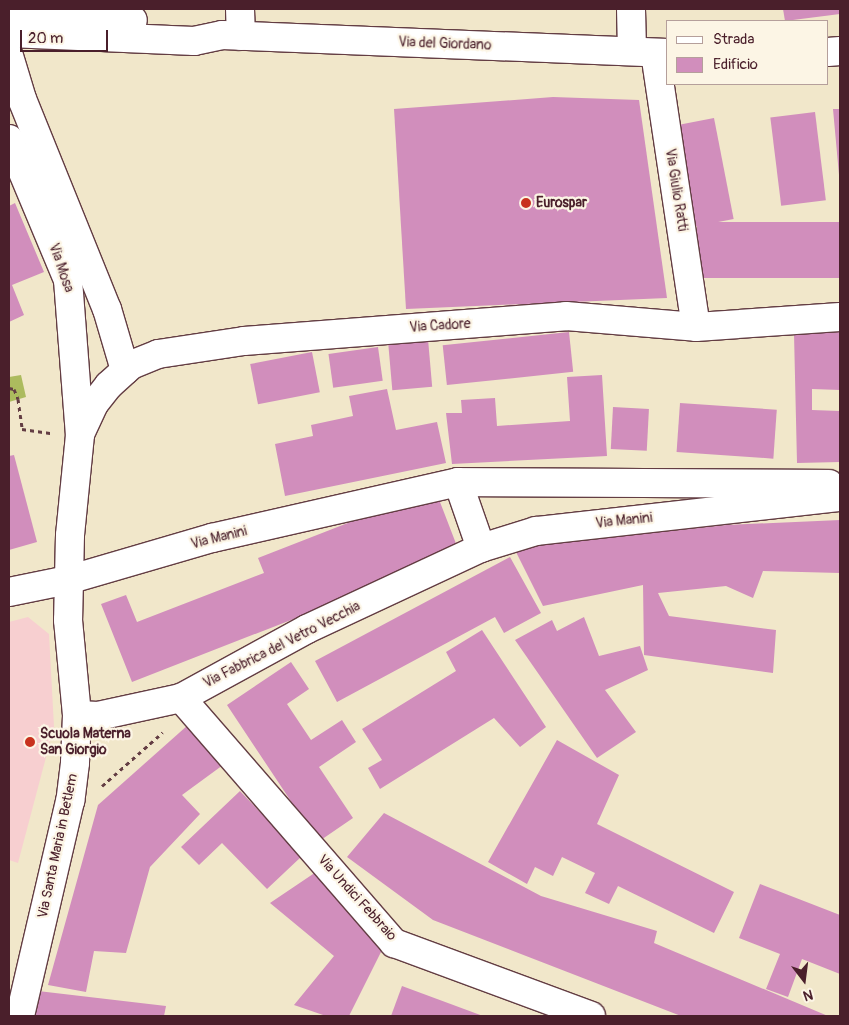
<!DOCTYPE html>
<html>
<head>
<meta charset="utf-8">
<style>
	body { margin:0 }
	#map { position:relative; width:849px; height:1025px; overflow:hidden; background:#f1e7ca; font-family:Pangolin,sans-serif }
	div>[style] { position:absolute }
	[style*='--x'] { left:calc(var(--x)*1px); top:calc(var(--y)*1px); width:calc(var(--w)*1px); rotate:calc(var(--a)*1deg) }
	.built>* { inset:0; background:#f7cfd0 }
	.green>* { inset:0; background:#acbb5e }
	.building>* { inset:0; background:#d18ebc; transform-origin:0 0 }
	.path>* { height:3px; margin-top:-1.5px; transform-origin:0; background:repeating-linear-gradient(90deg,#633d43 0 4px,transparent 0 8px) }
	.roads { filter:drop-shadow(1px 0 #633d43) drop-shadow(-1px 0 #633d43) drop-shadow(0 1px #633d43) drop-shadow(0 -1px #633d43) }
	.minor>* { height:28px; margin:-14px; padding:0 14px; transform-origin:14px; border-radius:14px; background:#fff }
	.tertiary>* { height:28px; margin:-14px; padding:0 14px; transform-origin:14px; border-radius:14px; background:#fff }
	.dots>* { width:14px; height:14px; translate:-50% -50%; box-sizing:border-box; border:2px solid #fcf5e5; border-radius:50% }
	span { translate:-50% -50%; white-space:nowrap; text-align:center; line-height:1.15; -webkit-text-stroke:4.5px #fcf5e5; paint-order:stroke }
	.street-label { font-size:14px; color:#4a1f2b }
	.poi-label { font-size:14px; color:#4a1f2b; font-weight:700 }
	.left { translate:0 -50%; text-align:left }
	.frame { position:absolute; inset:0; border:10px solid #4a1f2b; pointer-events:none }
	.legend { position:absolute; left:666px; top:20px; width:162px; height:65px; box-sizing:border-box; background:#fcf5e5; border:1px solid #b59f9b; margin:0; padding:6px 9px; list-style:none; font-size:15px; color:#4a1f2b }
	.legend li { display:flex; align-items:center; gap:10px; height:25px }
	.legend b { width:25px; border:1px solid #b59f9b }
	.north { position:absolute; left:779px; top:955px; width:50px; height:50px; -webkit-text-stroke:4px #fcf5e5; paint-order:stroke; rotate:165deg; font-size:14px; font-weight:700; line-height:20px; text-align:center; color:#4a1f2b }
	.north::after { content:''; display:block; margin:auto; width:18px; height:22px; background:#4a1f2b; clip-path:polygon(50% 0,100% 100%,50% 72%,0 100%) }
	.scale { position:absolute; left:20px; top:30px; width:88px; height:22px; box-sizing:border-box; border:2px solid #4a1f2b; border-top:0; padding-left:6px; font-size:15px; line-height:18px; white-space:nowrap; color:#4a1f2b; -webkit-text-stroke:4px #fcf5e5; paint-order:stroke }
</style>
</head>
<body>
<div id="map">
	<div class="built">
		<div style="clip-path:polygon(28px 617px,49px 634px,54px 727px,18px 863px,9px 860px,9px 622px)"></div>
	</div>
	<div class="green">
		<div style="clip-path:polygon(21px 375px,26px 397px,9px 402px,9px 377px)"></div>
	</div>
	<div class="building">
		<div style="clip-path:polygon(783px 9px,840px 9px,840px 14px,785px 21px)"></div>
		<div style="clip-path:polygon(553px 97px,639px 100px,667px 298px,406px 309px,394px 109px)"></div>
		<div style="clip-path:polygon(833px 109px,840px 109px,840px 175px,839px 175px)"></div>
		<div style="left:815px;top:112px;width:89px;height:45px;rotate:83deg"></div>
		<div style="left:714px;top:118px;width:103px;height:42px;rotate:79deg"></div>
		<div style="clip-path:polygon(15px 203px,44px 272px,12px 285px,24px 315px,9px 322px,9px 206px)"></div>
		<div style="left:840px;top:222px;width:56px;height:143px;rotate:90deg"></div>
		<div style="left:569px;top:332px;width:40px;height:127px;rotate:84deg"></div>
		<div style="clip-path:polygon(840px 332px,840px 390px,812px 389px,812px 410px,840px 411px,840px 462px,797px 463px,794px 334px)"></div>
		<div style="left:428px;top:339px;width:48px;height:40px;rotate:85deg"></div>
		<div style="left:378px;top:347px;width:34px;height:50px;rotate:82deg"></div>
		<div style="left:312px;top:352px;width:41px;height:63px;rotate:79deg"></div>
		<div style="clip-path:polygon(602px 375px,607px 456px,452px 464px,446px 413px,462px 413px,461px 400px,495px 398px,497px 426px,570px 421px,567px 377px)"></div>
		<div style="clip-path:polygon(387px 389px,396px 430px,437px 422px,446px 463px,285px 496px,275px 444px,313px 436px,311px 425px,353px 416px,349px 396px)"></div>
		<div style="left:680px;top:403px;width:97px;height:49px;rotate:4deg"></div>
		<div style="left:613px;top:407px;width:36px;height:42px;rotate:3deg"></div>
		<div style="clip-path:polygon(14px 455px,37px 542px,9px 550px,9px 456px)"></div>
		<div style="clip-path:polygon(435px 489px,460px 554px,132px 682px,101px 604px,126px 595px,137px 622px,264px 573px,258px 558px)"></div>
		<div style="clip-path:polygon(840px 520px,840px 573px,763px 571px,753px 598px,726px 586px,658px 593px,669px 616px,776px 630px,773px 673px,644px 655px,643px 585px,543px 606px,514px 548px,726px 525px)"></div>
		<div style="clip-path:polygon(510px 557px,541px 613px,504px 633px,495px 617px,337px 702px,315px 661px)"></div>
		<div style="clip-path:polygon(584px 617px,599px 656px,640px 646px,648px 670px,605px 690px,636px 732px,597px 758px,515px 640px,552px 620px,557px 631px)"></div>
		<div style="clip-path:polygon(482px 630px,546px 727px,520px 747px,494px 718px,380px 789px,368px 768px,382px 760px,362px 729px,456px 671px,446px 652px)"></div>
		<div style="clip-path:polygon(291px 662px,309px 689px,287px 704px,311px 740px,342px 720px,356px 742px,319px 767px,353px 818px,318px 842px,227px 705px)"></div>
		<div style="clip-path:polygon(188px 725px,223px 765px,182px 795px,200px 814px,150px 867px,126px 953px,94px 951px,86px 992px,48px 985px,98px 805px)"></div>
		<div style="clip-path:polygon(557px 740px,619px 775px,597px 824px,734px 892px,714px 933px,618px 886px,609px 904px,585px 893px,595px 873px,562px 857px,553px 876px,535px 867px,527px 884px,488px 862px)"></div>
		<div style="clip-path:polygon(240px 791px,302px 856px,267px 889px,222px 843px,199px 865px,181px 847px)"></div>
		<div style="clip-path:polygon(384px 813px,541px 896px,657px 931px,654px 943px,828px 1016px,681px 1016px,433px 920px,347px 857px)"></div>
		<div style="clip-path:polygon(316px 872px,382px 950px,349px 1016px,326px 1016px,294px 1005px,334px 956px,270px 903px)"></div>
		<div style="clip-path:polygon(760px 884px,840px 915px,840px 974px,802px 959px,788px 997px,766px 989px,780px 954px,739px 938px)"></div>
		<div style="clip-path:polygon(402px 986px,483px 1016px,391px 1016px)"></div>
		<div style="clip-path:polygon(38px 991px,166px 1006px,164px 1016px,34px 1016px)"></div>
	</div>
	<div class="path">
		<div style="--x:9;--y:388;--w:5;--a:11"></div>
		<div style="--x:14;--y:389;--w:11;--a:68"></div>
		<div style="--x:18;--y:399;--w:30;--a:82"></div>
		<div style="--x:22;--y:429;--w:30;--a:8"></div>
		<div style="--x:102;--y:786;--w:81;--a:-41.5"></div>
	</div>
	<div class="roads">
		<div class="minor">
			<div style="--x:240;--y:9;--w:27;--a:88"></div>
			<div style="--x:631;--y:9;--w:42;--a:88.6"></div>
			<div style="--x:655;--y:53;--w:277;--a:81.5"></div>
			<div style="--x:9;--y:56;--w:45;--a:73.2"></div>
			<div style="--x:22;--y:99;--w:227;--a:68"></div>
			<div style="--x:107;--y:309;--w:64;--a:73.6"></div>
			<div style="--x:9;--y:139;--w:153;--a:67.3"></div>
			<div style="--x:68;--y:280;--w:155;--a:85.6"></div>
			<div style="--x:80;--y:435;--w:100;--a:95.7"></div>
			<div style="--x:70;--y:535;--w:85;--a:91.3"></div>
			<div style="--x:68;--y:620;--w:95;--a:84.6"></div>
			<div style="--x:77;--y:715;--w:48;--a:92.4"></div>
			<div style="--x:75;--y:763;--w:38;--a:97"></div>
			<div style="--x:70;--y:801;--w:221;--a:103.1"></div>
			<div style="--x:80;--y:434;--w:33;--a:-65"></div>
			<div style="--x:94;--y:404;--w:24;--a:-52"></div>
			<div style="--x:109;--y:385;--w:30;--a:-42"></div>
			<div style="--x:131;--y:365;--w:29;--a:-22"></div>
			<div style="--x:158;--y:354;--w:87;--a:-8.6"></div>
			<div style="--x:244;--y:341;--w:323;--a:-4.4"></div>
			<div style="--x:566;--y:316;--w:130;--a:4.8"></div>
			<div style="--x:696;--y:327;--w:144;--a:-4"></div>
			<div style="--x:458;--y:482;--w:371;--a:0.3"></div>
			<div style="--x:9;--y:592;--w:60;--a:-11.5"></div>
			<div style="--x:68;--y:580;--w:150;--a:-16.3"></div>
			<div style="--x:212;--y:538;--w:252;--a:-12.8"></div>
			<div style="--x:458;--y:482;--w:70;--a:70.8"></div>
			<div style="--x:181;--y:698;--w:325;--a:49"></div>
			<div style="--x:394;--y:943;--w:210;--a:20.3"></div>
			<div style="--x:77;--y:715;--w:21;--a:3"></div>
			<div style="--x:98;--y:716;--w:85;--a:-12.2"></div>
			<div style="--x:181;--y:698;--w:144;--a:-28.7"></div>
			<div style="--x:307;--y:629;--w:192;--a:-25"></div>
			<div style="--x:481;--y:548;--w:58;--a:-17.2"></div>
			<div style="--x:536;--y:531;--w:306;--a:-6.4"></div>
		</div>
		<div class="tertiary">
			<div style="--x:9;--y:12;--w:124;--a:3.7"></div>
			<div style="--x:9;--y:33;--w:185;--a:2.5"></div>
			<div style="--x:194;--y:41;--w:29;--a:-12"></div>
			<div style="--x:222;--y:35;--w:446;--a:2.3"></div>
			<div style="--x:828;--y:52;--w:12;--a:-5"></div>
		</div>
	</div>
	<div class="dots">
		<div style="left:526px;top:203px;background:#c8321e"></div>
		<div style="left:30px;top:742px;background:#c8321e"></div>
	</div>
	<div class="street-label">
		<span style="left:445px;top:44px;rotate:2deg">Via del Giordano</span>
		<span style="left:676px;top:190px;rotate:81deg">Via Giulio Ratti</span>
		<span style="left:61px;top:268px;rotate:71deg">Via Mosa</span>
		<span style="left:440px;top:326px;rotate:-4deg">Via Cadore</span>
		<span style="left:624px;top:521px;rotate:-6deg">Via Manini</span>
		<span style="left:219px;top:538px;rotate:-14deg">Via Manini</span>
		<span style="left:282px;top:645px;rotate:-27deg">Via Fabbrica del Vetro Vecchia</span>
		<span style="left:58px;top:846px;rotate:-78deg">Via Santa Maria in Betlem</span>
		<span style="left:357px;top:898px;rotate:48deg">Via Undici Febbraio</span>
	</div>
	<div class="poi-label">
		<span class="left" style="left:536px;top:203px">Eurospar</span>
		<span class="left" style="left:40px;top:742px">Scuola Materna<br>San Giorgio</span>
	</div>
	<div class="frame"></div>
	<ul class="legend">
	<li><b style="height:6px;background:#fff"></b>Strada</li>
	<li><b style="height:14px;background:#d18ebc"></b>Edificio</li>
	</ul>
	<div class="north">N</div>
	<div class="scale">20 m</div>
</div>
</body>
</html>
